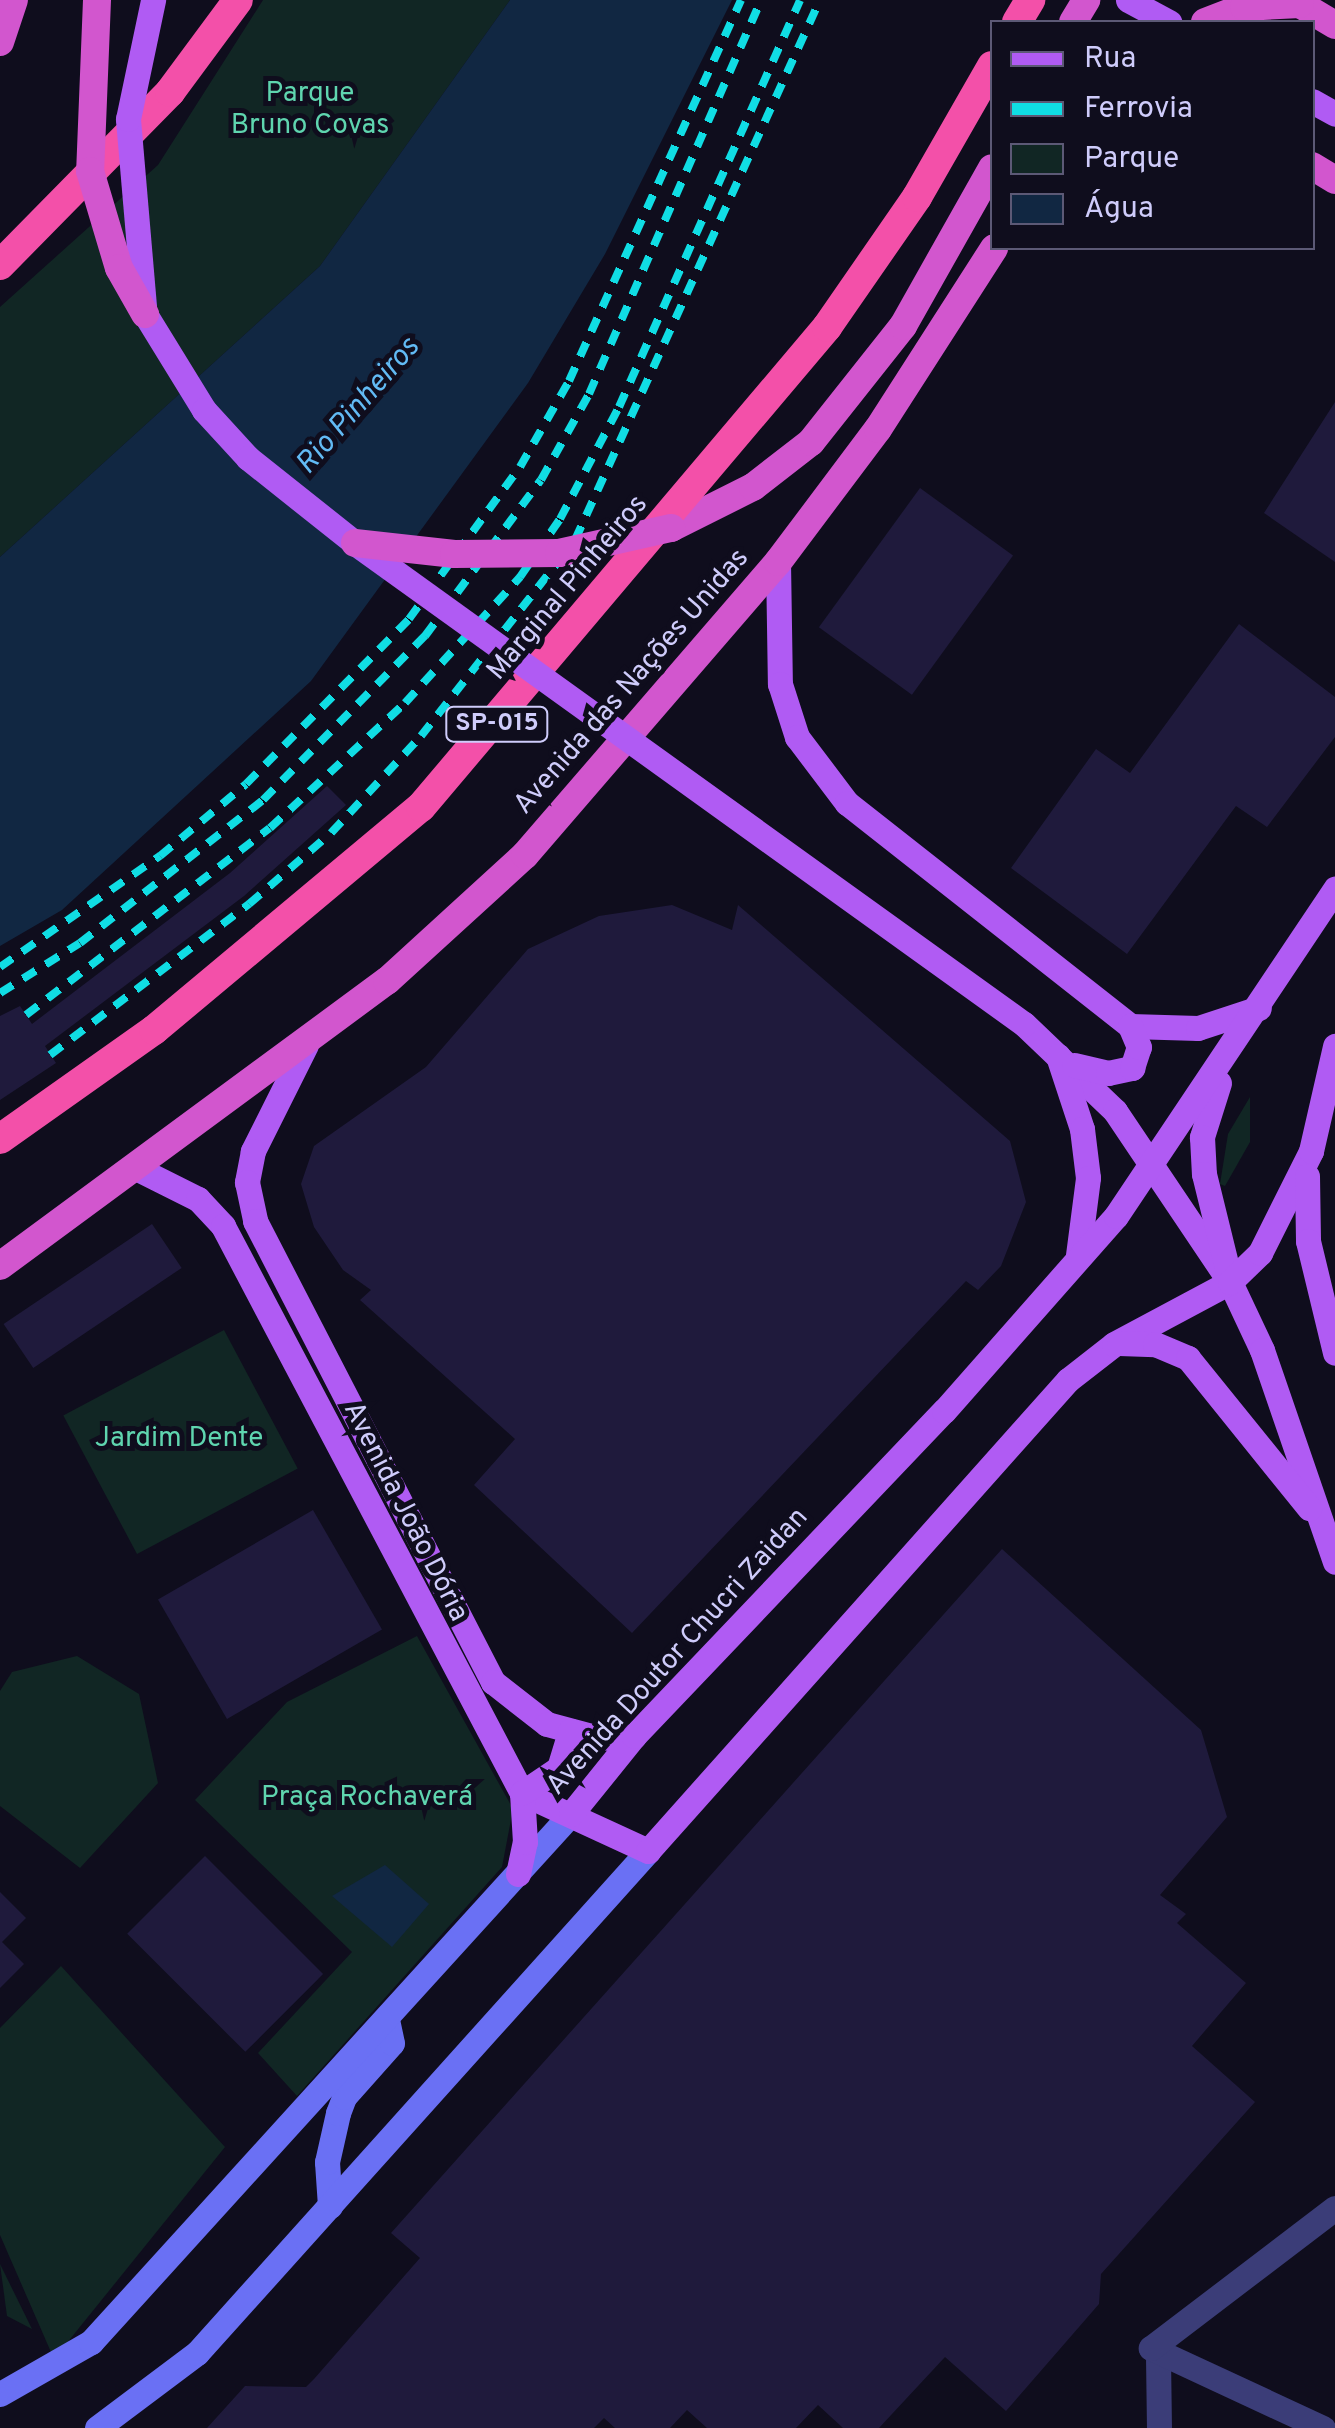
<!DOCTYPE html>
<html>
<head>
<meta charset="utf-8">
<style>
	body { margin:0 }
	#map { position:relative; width:1335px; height:2428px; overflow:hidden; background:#0f0d1d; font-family:Overpass,sans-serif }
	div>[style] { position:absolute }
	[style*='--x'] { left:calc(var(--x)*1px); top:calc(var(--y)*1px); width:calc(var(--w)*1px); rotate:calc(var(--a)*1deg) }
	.green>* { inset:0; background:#112624; transform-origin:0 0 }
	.water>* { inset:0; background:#112742 }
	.building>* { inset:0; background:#1f1a3c; transform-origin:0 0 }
	.minor>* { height:25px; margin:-12.5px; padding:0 12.5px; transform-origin:12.5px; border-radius:12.5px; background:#3b3d78 }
	.secondary>* { height:25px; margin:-12.5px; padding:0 12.5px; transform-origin:12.5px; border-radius:12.5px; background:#6a70f4 }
	.primary>* { height:25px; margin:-12.5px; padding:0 12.5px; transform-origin:12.5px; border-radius:12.5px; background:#b05bf3 }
	.trunk>* { height:28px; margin:-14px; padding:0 14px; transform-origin:14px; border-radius:14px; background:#d256ce }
	.motorway>* { height:30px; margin:-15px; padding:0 15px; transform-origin:15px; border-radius:15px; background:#f350a9 }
	.rail>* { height:8px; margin-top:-4px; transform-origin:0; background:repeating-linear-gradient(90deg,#10dde4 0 15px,transparent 0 27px) }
	.primary-bridge>* { height:25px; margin:-12.5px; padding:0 12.5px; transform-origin:12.5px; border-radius:12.5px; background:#b05bf3 }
	.trunk-bridge>* { height:28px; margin:-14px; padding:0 14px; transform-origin:14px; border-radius:14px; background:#d256ce }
	span { translate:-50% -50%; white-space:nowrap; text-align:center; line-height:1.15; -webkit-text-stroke:10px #0f0d1d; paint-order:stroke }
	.shield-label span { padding:2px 8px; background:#0f0d1d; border:2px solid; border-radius:8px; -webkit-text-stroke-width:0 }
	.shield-label { font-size:25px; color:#cfccfb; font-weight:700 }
	.park-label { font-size:28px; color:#5fd5af }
	.street-label { font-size:28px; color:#cfccfb }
	.water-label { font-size:30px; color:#62baf4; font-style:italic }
	.legend { position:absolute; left:990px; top:20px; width:325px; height:230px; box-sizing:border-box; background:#0f0d1d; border:2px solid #5c5976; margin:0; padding:12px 18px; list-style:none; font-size:30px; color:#cfccfb }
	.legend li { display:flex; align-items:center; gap:20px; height:50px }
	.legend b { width:50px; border:2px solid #5c5976 }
</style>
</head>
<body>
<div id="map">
	<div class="green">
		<div style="clip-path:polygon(263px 0,510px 0,320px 266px,0 557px,0 307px,158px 165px)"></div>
		<div style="clip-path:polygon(1250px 1097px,1250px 1142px,1225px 1186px,1220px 1184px,1228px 1134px)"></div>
		<div style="left:224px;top:1330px;width:157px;height:182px;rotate:62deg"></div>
		<div style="clip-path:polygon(417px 1636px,513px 1809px,502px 1867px,297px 2096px,258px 2053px,352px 1952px,195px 1800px,287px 1702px)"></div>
		<div style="clip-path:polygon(77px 1656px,139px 1694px,158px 1783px,80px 1868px,0 1806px,0 1691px,12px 1672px)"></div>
		<div style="clip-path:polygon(61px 1966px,225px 2147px,54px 2359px,0 2235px,0 2028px)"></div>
		<div style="clip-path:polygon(0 2264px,32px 2329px,7px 2316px)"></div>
	</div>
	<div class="water">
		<div style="clip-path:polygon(510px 0,732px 0,605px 254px,528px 383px,311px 681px,62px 910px,0 946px,0 557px,320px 266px)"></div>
		<div style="clip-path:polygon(385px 1865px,429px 1904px,392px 1947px,332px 1896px)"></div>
	</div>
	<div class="building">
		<div style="clip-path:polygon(1335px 402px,1335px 562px,1264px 513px)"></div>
		<div style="left:920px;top:488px;width:115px;height:172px;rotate:36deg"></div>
		<div style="clip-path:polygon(1239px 624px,1335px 697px,1335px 737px,1267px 827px,1236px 806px,1127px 954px,1011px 868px,1096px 749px,1130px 773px)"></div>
		<div style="clip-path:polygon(327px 786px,346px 805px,244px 896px,45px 1046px,56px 1063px,0 1100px,0 1016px,20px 1006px,32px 1024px,230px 873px)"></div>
		<div style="clip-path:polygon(672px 905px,732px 930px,738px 905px,1010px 1141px,1026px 1202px,1001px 1266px,978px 1290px,966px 1281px,632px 1633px,474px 1485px,515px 1439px,360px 1300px,371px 1290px,343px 1270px,314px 1227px,301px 1184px,314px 1146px,426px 1067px,528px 949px,599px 916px)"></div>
		<div style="left:152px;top:1224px;width:53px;height:179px;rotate:56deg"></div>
		<div style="left:313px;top:1510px;width:138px;height:179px;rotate:60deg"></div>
		<div style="clip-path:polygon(1002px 1549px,1201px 1730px,1227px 1817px,1160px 1895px,1186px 1914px,1177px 1923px,1246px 1983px,1192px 2046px,1255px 2102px,1101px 2274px,1099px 2304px,1006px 2411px,945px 2357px,879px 2428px,843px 2428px,818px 2405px,796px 2428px,707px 2428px,687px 2410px,670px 2428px,615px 2428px,604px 2418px,594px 2428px,207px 2428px,245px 2386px,306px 2387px,314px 2379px,420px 2258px,391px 2233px)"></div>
		<div style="left:205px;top:1856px;width:167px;height:110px;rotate:45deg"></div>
		<div style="clip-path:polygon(0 1892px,26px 1918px,2px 1942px,24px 1964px,0 1988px)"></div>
	</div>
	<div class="minor">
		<div style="--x:1158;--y:2357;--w:71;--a:89.2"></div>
		<div style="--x:1323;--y:2428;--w:190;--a:-155.1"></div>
		<div style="--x:1151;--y:2348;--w:231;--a:-37.3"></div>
	</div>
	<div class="secondary">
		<div style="--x:330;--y:2206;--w:44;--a:-93.9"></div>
		<div style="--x:327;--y:2162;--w:50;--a:-77.3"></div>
		<div style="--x:338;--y:2113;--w:17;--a:-69"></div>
		<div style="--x:344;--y:2097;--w:72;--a:-48.4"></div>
		<div style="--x:392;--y:2043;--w:25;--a:-102"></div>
		<div style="--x:0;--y:2394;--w:105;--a:-29.7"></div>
		<div style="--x:91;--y:2342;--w:714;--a:-47.73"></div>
		<div style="--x:97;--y:2428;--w:125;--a:-36.9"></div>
		<div style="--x:197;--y:2353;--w:675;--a:-48.06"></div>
	</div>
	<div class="primary">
		<div style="--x:1312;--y:101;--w:26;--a:29"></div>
		<div style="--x:145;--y:314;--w:113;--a:58.4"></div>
		<div style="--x:204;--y:410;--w:65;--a:47.5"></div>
		<div style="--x:248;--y:458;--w:137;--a:38.5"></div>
		<div style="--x:778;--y:562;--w:122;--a:89.1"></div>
		<div style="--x:780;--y:684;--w:56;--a:72.2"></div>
		<div style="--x:797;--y:737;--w:83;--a:52.9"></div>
		<div style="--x:847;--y:803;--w:360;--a:38.2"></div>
		<div style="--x:1130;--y:1026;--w:68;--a:1.7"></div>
		<div style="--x:1198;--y:1028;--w:64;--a:-18.2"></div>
		<div style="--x:1024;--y:1024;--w:126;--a:43.7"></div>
		<div style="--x:1115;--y:1111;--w:206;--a:56.1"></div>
		<div style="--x:1230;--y:1282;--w:75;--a:64.8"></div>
		<div style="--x:1262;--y:1350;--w:224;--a:71"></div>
		<div style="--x:306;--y:1045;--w:119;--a:116.6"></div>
		<div style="--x:253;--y:1151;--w:32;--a:101"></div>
		<div style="--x:247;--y:1182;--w:40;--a:78"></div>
		<div style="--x:255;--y:1221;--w:519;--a:62.69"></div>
		<div style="--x:493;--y:1682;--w:68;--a:37.9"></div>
		<div style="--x:547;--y:1724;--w:54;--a:15.1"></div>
		<div style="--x:599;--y:1738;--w:35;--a:-3"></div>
		<div style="--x:1058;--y:1056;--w:77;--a:71.8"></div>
		<div style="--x:1082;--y:1129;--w:49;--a:83"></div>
		<div style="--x:1088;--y:1178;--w:78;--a:97.4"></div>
		<div style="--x:1074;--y:1065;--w:35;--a:13"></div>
		<div style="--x:1108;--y:1073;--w:25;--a:-12"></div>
		<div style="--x:1132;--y:1068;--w:22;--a:-72"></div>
		<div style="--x:1139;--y:1047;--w:23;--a:-113"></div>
		<div style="--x:1219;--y:1083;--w:57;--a:107.5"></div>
		<div style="--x:1202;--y:1137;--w:37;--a:87"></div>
		<div style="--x:1204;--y:1174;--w:101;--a:76.2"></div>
		<div style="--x:138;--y:1169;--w:67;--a:26.6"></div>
		<div style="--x:198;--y:1199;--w:37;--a:47"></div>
		<div style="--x:223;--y:1226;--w:641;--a:62.2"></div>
		<div style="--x:522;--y:1793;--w:139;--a:24.7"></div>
		<div style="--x:648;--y:1851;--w:631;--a:-48.28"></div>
		<div style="--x:1068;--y:1380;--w:58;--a:-38"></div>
		<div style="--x:1114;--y:1344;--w:132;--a:-28.1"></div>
		<div style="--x:1230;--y:1282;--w:42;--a:-44"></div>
		<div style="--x:1260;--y:1253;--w:114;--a:-63.4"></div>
		<div style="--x:1311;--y:1151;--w:108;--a:-77.1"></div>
		<div style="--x:1307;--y:1176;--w:65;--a:89.1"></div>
		<div style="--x:1308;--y:1241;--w:115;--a:76.4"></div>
		<div style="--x:1119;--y:1343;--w:36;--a:2"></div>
		<div style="--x:1155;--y:1344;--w:36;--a:23"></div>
		<div style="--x:1188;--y:1358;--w:193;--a:51.1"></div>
		<div style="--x:571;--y:1814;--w:100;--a:-51.1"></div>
		<div style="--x:634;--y:1736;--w:449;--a:-46.4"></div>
		<div style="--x:944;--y:1411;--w:260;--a:-48.6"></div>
		<div style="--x:1116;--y:1216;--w:394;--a:-56.2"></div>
		<div style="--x:518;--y:1874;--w:33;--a:-78"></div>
		<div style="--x:525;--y:1842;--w:49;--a:-93.5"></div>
		<div style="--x:522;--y:1793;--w:45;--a:-34"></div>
		<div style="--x:559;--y:1768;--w:39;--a:-73"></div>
	</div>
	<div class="trunk">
		<div style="--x:1293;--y:0;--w:49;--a:30.8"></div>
		<div style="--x:1073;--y:22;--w:26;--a:-59"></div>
		<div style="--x:1205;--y:22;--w:42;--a:-21"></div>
		<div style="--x:1244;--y:7;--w:56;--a:-3.1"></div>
		<div style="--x:0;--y:42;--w:44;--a:-71.6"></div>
		<div style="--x:1312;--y:166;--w:27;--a:31"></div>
		<div style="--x:671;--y:528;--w:92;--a:-26.6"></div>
		<div style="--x:753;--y:487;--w:73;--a:-37.8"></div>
		<div style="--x:811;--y:442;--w:148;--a:-51.6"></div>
		<div style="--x:903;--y:326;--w:181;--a:-60.6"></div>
		<div style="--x:0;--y:1266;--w:481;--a:-36.4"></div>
		<div style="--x:387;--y:981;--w:187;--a:-42.4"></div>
		<div style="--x:525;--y:855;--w:387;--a:-49.2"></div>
		<div style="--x:778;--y:562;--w:166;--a:-53.1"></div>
		<div style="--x:878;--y:429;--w:215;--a:-57.3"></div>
	</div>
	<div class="motorway">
		<div style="--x:1017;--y:22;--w:26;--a:-59"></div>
		<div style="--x:0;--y:265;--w:243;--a:-45.5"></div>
		<div style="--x:170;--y:92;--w:114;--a:-53.5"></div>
		<div style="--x:0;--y:1139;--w:189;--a:-35.3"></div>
		<div style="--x:154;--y:1030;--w:348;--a:-39.9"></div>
		<div style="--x:421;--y:807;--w:629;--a:-49.77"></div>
		<div style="--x:827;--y:327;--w:158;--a:-55.3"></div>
		<div style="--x:917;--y:197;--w:151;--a:-60.2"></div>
	</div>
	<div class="rail">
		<div style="--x:0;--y:967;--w:195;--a:-34.8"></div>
		<div style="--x:160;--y:856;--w:112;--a:-39.9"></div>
		<div style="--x:246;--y:784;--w:232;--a:-45.3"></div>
		<div style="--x:409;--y:619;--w:188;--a:-53.9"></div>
		<div style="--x:520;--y:467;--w:99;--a:-60.3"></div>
		<div style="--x:569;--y:381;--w:418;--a:-65.7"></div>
		<div style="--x:0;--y:993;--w:94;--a:-32"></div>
		<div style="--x:80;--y:943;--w:232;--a:-38"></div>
		<div style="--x:263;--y:800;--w:231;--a:-45.4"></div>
		<div style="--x:425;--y:636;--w:194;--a:-53.4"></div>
		<div style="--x:541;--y:480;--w:98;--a:-60.8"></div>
		<div style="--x:589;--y:394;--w:430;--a:-66.4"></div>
		<div style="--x:26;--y:1015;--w:307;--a:-37.5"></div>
		<div style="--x:270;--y:828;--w:184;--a:-42.8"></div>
		<div style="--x:405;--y:703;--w:171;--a:-47.6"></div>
		<div style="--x:520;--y:577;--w:70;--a:-55.4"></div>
		<div style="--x:560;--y:519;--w:127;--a:-62.2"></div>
		<div style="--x:619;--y:407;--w:445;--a:-66"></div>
		<div style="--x:50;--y:1055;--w:250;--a:-37.2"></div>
		<div style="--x:249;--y:904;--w:108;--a:-40.9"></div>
		<div style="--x:331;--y:833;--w:132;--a:-47.1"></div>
		<div style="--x:421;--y:736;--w:249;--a:-51.8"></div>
		<div style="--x:575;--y:540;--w:593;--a:-65.6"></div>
	</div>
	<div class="primary-bridge">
		<div style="--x:1128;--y:0;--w:47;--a:28.2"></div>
		<div style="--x:144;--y:306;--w:188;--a:-94.9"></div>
		<div style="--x:128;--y:119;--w:122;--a:-78.1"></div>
		<div style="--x:355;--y:543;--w:824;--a:35.72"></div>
	</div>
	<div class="trunk-bridge">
		<div style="--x:97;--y:0;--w:171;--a:92.3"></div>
		<div style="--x:90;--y:171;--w:101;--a:73.4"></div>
		<div style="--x:119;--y:268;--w:53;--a:60.5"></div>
		<div style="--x:355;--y:543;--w:100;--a:6.3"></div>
		<div style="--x:454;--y:554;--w:105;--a:-0.5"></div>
		<div style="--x:559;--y:553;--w:115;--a:-12.6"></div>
	</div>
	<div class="shield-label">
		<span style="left:497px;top:724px">SP-015</span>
	</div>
	<div class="park-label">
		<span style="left:310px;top:110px">Parque<br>Bruno Covas</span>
		<span style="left:179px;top:1439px">Jardim Dente</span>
		<span style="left:367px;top:1798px">Praça Rochaverá</span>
	</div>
	<div class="street-label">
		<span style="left:568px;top:588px;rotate:-50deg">Marginal Pinheiros</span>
		<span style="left:632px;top:682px;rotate:-49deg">Avenida das Nações Unidas</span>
		<span style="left:405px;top:1512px;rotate:63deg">Avenida João Dória</span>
		<span style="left:678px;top:1652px;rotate:-48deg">Avenida Doutor Chucri Zaidan</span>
	</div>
	<div class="water-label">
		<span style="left:359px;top:407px;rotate:-49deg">Rio Pinheiros</span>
	</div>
	<ul class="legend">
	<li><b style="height:12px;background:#b05bf3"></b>Rua</li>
	<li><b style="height:12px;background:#10dde4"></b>Ferrovia</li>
	<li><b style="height:28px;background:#112624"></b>Parque</li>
	<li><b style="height:28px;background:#112742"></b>Água</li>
	</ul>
</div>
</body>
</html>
